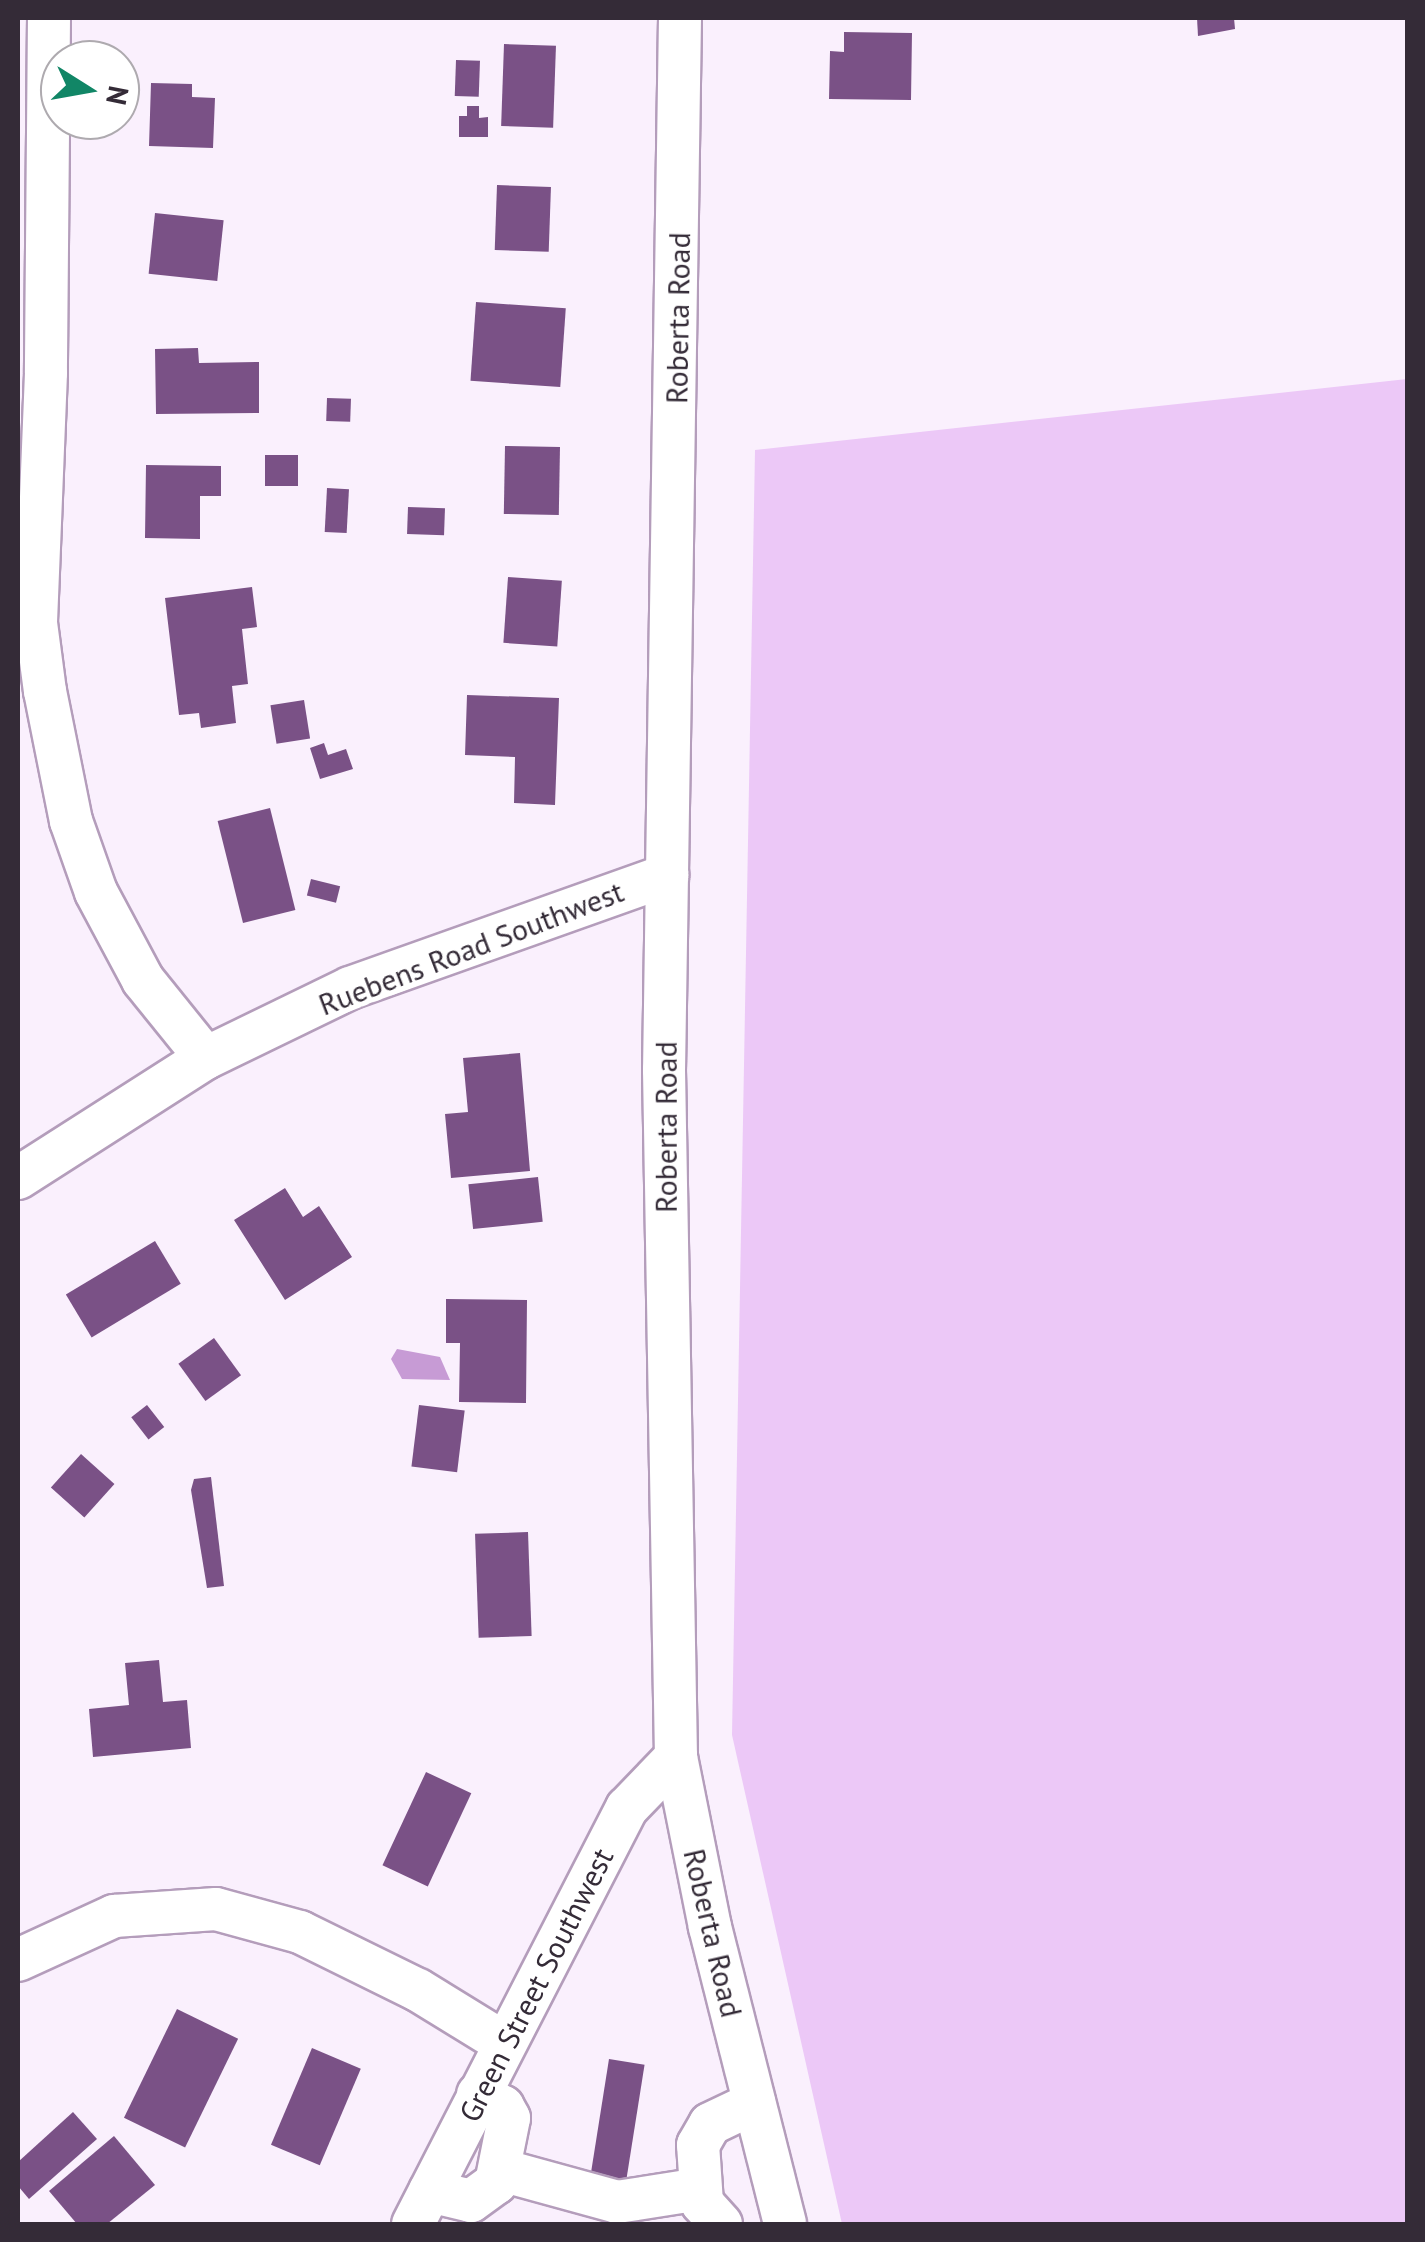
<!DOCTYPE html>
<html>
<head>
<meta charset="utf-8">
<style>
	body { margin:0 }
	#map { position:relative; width:1425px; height:2242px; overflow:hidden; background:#faf0fd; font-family:"PT Sans",sans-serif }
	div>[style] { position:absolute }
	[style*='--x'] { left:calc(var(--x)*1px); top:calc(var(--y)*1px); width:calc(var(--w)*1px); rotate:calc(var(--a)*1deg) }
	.green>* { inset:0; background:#ecc8f7 }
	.water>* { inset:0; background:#c79bd5 }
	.building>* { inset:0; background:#7a5186; transform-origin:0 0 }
	.roads { filter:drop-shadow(2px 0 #b49dbb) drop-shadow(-2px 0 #b49dbb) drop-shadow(0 2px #b49dbb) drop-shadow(0 -2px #b49dbb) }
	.minor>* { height:42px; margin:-21px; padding:0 21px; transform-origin:21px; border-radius:21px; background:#fff }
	span { translate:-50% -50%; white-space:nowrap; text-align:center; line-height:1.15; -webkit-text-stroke:10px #fff; paint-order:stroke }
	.street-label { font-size:30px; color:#342b37 }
	.frame { position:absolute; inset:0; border:20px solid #342b37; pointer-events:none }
	.north { position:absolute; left:40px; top:40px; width:100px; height:100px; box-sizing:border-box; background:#fff; border:2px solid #aeaaaf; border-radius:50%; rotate:101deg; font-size:28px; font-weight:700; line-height:40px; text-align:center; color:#342b37 }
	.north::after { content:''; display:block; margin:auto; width:35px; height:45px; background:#118666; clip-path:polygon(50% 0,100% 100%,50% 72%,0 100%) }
</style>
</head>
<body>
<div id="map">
	<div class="green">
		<div style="clip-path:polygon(1407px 379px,1407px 2224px,842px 2224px,732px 1735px,755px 450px)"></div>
	</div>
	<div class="water">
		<div style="clip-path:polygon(397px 1349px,440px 1357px,450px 1380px,402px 1379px,391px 1359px)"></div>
	</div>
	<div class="building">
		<div style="clip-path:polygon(1197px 18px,1234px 18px,1235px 29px,1198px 36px)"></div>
		<div style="clip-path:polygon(844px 32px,912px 33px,911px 100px,829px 99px,830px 51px,844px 52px)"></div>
		<div style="left:504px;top:44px;width:52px;height:82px;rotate:2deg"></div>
		<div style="left:456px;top:60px;width:24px;height:36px;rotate:2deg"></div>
		<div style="clip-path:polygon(151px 83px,192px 84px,192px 97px,215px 98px,213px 148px,149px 146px)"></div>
		<div style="clip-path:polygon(467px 106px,479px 106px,479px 118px,488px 117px,488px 137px,459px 137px,459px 116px,467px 116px)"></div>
		<div style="left:497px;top:185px;width:54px;height:65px;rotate:2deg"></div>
		<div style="left:155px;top:213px;width:69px;height:61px;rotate:6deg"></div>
		<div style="left:476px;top:302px;width:90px;height:79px;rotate:4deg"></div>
		<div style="clip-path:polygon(198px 348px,199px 363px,259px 362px,259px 413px,156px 414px,155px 349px)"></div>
		<div style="left:327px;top:398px;width:24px;height:23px;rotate:2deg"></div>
		<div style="left:505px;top:446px;width:55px;height:68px;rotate:1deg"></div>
		<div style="left:265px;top:455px;width:33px;height:31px"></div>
		<div style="clip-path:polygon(146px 465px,221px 466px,221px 496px,200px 496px,200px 539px,145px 538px)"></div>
		<div style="left:327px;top:488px;width:22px;height:44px;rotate:3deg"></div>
		<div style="left:408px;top:507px;width:37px;height:27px;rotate:2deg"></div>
		<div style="left:508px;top:577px;width:54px;height:66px;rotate:4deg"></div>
		<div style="clip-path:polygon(252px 587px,257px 627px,242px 629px,248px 684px,232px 686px,236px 723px,201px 728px,199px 713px,179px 715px,165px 598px)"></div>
		<div style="clip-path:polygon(467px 695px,559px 698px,555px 805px,514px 803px,515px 757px,465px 755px)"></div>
		<div style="left:304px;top:700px;width:39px;height:34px;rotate:81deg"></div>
		<div style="clip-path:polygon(324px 743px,328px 755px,346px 749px,353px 769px,320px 779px,310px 748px)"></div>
		<div style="left:270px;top:808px;width:105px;height:54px;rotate:76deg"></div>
		<div style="left:311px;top:879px;width:30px;height:17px;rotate:14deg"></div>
		<div style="clip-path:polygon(520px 1053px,530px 1171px,451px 1178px,445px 1114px,468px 1112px,463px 1058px)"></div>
		<div style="left:538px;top:1177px;width:45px;height:70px;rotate:84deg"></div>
		<div style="clip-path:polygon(285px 1188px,303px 1217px,319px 1206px,352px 1257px,285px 1300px,234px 1220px)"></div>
		<div style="left:155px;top:1241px;width:50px;height:104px;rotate:59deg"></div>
		<div style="clip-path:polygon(446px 1299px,527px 1300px,526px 1403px,459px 1402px,460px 1343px,446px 1343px)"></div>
		<div style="left:214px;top:1338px;width:46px;height:44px;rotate:54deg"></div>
		<div style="left:147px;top:1405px;width:28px;height:20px;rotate:52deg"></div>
		<div style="left:419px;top:1405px;width:46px;height:62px;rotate:7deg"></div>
		<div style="left:81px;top:1454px;width:45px;height:45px;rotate:42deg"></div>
		<div style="clip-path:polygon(211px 1477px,224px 1586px,207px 1588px,191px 1490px,194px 1479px)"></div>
		<div style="left:528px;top:1532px;width:104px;height:53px;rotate:88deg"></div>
		<div style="clip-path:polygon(159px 1660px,163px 1702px,187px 1700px,191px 1748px,93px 1757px,89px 1709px,129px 1705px,125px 1663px)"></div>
		<div style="left:426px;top:1772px;width:50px;height:103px;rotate:25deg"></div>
		<div style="left:177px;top:2009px;width:68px;height:121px;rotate:26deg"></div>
		<div style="left:312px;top:2048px;width:53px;height:105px;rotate:23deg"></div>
		<div style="left:609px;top:2059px;width:36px;height:122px;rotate:9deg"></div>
		<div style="clip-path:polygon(73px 2112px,97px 2139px,29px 2199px,18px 2186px,18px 2162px)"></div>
		<div style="clip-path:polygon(114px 2136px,155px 2185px,107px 2224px,77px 2224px,49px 2191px)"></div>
	</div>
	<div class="roads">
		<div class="minor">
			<div style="--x:49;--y:18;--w:355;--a:90.5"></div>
			<div style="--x:46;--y:373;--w:250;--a:92.3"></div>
			<div style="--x:36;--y:623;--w:69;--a:82.5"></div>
			<div style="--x:45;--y:691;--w:133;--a:78.7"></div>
			<div style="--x:71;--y:821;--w:75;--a:70.6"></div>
			<div style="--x:96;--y:892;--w:100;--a:61.9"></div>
			<div style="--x:143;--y:980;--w:100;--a:51.1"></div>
			<div style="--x:680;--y:18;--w:1052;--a:90.87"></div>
			<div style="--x:664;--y:1070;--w:687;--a:89"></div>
			<div style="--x:676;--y:1757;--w:173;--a:78.7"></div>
			<div style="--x:710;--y:1927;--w:306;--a:75.8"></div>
			<div style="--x:18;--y:1178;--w:223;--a:-32.6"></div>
			<div style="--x:206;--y:1058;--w:160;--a:-25.9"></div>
			<div style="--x:350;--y:988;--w:337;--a:-19.6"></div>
			<div style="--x:18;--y:1960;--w:106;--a:-24.6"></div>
			<div style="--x:114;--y:1916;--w:102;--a:-3.9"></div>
			<div style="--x:216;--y:1909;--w:87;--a:15.3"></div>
			<div style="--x:300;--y:1932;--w:131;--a:26.2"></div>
			<div style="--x:418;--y:1990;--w:101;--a:31.6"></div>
			<div style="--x:501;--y:2170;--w:120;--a:15.4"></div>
			<div style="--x:617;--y:2202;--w:84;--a:-8.9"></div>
			<div style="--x:430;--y:2191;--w:42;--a:13.7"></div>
			<div style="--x:471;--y:2201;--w:31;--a:-36"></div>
			<div style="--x:496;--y:2183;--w:66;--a:-78.7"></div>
			<div style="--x:509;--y:2118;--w:13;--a:-119"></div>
			<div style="--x:503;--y:2107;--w:28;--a:-153"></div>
			<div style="--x:413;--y:2224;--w:468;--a:-62.8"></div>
			<div style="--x:627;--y:1808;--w:71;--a:-46.1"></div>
			<div style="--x:721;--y:2224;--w:28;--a:-132"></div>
			<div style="--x:702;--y:2203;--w:58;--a:-93.9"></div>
			<div style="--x:698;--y:2145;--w:24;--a:-60"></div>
			<div style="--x:710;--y:2124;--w:49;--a:-25.5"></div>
		</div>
	</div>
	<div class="street-label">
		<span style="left:678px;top:318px;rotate:-89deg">Roberta Road</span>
		<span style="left:471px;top:948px;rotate:-21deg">Ruebens Road Southwest</span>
		<span style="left:666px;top:1127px;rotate:-90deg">Roberta Road</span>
		<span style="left:713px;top:1933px;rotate:77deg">Roberta Road</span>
		<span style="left:536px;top:1985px;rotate:-63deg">Green Street Southwest</span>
	</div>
	<div class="frame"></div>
	<div class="north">N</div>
</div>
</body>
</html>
